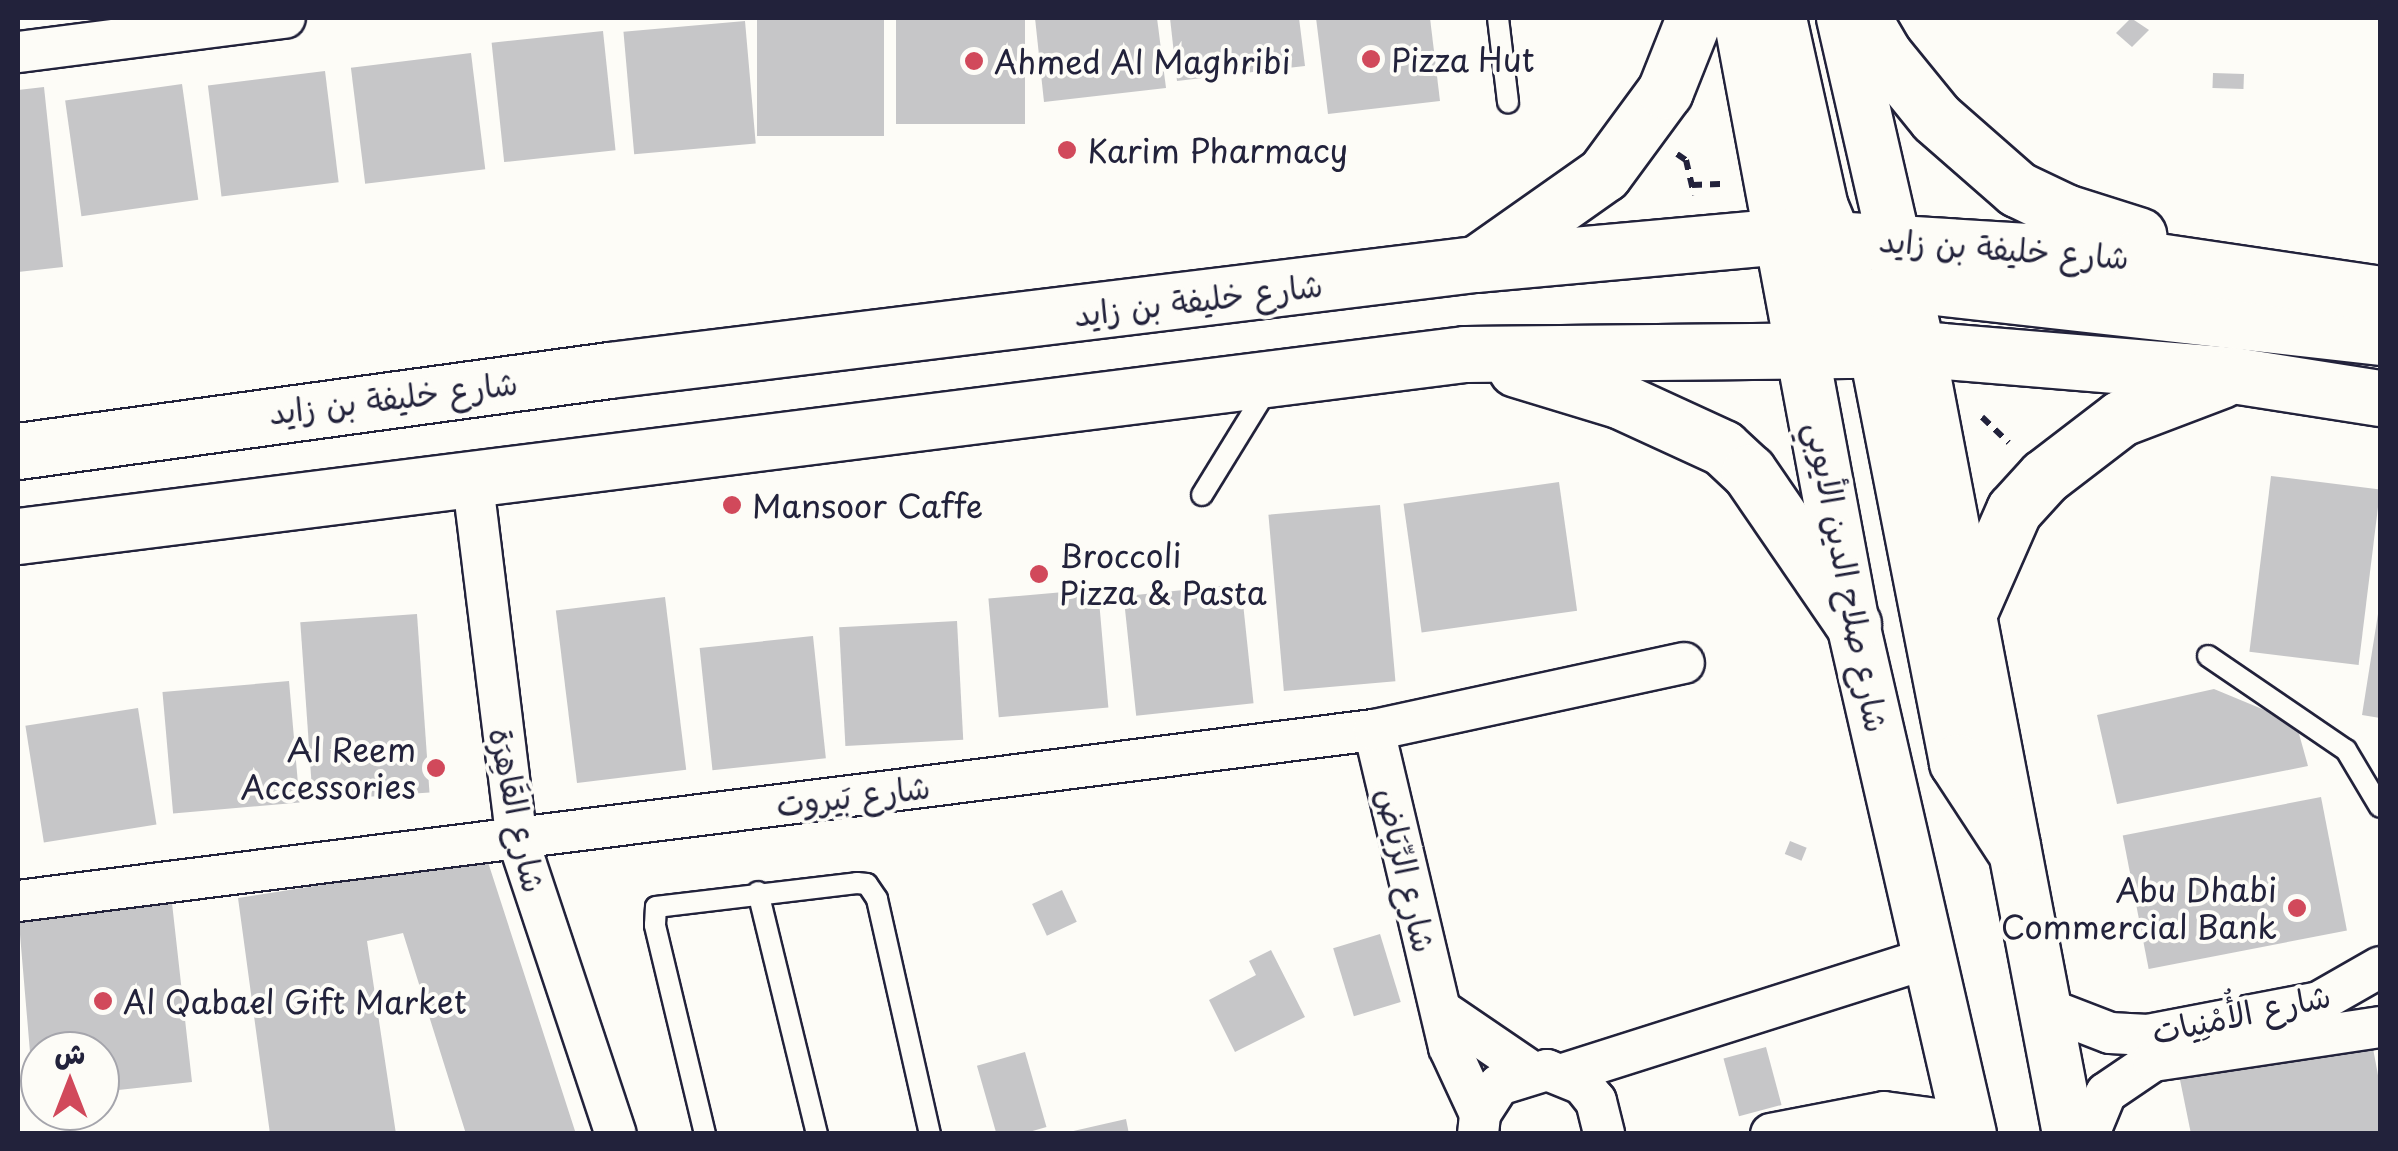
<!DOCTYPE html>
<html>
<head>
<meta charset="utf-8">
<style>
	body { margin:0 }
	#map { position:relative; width:2398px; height:1151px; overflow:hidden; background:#fdfcf7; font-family:"Playpen Sans","Playpen Sans Arabic",sans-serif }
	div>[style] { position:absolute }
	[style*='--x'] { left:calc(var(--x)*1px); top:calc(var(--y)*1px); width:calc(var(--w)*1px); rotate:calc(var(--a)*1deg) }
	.building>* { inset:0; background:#c6c6c8; transform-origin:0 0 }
	.path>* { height:6px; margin-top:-3px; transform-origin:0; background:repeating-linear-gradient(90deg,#22223b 0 10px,transparent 0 18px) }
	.roads { filter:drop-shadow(2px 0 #22223b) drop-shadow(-2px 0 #22223b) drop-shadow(0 2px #22223b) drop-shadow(0 -2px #22223b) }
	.service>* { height:20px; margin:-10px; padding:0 10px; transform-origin:10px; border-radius:10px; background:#fdfcf7 }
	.minor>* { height:40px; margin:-20px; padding:0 20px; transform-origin:20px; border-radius:20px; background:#fdfcf7 }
	.tertiary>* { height:52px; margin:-26px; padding:0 26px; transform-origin:26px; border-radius:26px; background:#fdfcf7 }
	.primary>* { height:55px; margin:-27.5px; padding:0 27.5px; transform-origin:27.5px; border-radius:27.5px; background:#fdfcf7 }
	.dots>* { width:28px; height:28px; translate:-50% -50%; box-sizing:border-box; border:5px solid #fdfcf7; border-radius:50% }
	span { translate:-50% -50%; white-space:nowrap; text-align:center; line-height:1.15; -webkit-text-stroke:8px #fdfcf7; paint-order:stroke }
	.poi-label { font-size:32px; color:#22223b }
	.left { translate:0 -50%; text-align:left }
	.right { translate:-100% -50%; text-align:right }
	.street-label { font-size:32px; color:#22223b }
	.frame { position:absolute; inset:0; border:20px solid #22223b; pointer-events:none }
	.north { position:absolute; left:20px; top:1031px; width:100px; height:100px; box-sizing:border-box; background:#fdfcf7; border:2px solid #a5a5ac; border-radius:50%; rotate:0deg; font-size:28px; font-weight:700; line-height:40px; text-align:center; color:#22223b }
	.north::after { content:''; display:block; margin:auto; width:35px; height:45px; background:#d1495b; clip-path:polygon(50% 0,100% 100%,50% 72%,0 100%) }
</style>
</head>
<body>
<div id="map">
	<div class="building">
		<div style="left:757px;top:18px;width:127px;height:118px"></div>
		<div style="left:896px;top:18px;width:129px;height:106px"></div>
		<div style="clip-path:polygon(1035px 18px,1157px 18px,1166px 88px,1044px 102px)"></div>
		<div style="clip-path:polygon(1170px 18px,1299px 18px,1305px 66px,1177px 81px)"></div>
		<div style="clip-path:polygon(1316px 18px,1430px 18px,1440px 101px,1328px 114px)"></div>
		<div style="clip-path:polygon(2131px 18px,2149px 30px,2132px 47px,2116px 33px)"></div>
		<div style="left:745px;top:21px;width:123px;height:122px;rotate:85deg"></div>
		<div style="left:603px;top:31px;width:120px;height:112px;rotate:84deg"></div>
		<div style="left:471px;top:53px;width:117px;height:121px;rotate:83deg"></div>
		<div style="left:325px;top:71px;width:112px;height:118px;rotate:83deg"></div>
		<div style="left:2213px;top:73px;width:31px;height:15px;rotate:2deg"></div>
		<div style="left:182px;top:84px;width:117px;height:118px;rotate:82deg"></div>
		<div style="clip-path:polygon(44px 87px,63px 267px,18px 272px,18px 90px)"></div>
		<div style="left:2271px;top:476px;width:110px;height:177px;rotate:7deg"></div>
		<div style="left:1559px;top:482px;width:130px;height:157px;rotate:82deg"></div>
		<div style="left:1380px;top:505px;width:177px;height:112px;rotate:85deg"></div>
		<div style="left:1241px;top:584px;width:120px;height:118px;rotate:84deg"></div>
		<div style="left:1098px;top:589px;width:119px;height:110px;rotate:85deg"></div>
		<div style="left:665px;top:597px;width:174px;height:110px;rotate:83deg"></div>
		<div style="left:417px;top:614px;width:179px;height:117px;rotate:86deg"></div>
		<div style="clip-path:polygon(2378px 614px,2380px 614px,2380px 718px,2362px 715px)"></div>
		<div style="left:957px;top:621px;width:119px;height:118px;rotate:87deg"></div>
		<div style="left:813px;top:636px;width:123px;height:114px;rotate:84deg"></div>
		<div style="left:289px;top:681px;width:122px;height:127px;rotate:85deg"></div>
		<div style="clip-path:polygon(2214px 689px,2296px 723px,2308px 766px,2117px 804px,2097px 715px)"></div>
		<div style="left:138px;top:708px;width:118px;height:114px;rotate:81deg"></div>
		<div style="left:2321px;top:797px;width:136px;height:202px;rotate:79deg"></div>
		<div style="left:1790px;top:841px;width:18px;height:14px;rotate:22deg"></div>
		<div style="clip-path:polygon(487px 859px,576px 1134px,466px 1134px,403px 933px,367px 941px,396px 1134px,270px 1134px,238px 898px)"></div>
		<div style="left:1062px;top:890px;width:35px;height:33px;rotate:65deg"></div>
		<div style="clip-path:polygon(171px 894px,192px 1082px,100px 1092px,100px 1051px,40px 1051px,40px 1099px,34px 1099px,18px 911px)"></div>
		<div style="left:1380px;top:934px;width:71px;height:49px;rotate:73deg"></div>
		<div style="clip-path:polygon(1271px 950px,1305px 1017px,1235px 1052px,1209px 1000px,1256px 975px,1249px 961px)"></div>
		<div style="clip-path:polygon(2370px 1032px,2380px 1086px,2380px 1134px,2191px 1134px,2178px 1070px)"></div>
		<div style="left:1766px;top:1047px;width:60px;height:44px;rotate:75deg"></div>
		<div style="left:1025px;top:1052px;width:78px;height:50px;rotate:74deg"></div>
		<div style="clip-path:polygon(1126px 1119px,1129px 1134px,1069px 1134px,1069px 1132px)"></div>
	</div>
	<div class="path">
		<div style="--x:1677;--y:154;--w:11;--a:34"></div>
		<div style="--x:1686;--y:160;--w:36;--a:77"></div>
		<div style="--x:1692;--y:185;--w:34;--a:-2"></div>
		<div style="--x:1982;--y:417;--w:37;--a:44"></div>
	</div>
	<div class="roads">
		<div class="service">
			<div style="--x:1498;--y:18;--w:85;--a:83.2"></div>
			<div style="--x:1202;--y:495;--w:128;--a:-58.4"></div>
			<div style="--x:2208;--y:656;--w:167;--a:34.3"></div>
			<div style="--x:2346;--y:750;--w:66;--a:59.2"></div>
			<div style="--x:758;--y:892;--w:249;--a:76.3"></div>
			<div style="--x:705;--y:1134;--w:215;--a:-103.5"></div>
			<div style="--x:655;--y:925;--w:18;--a:-87"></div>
			<div style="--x:656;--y:907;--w:202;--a:-6.8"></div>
			<div style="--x:857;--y:883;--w:10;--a:6"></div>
			<div style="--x:867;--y:884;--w:18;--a:56"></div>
			<div style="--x:877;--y:899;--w:241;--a:77.3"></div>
		</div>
		<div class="minor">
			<div style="--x:18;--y:52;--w:269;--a:-7.3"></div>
			<div style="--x:472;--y:476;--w:361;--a:83"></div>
			<div style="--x:516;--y:834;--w:316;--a:71.6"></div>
			<div style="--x:1374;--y:730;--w:326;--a:76.7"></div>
			<div style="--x:1449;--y:1047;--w:74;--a:65.2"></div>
			<div style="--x:18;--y:901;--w:1367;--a:-7.19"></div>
			<div style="--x:1374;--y:730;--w:317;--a:-12.2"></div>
			<div style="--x:2040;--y:1006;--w:75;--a:21.1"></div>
			<div style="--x:2110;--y:1033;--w:38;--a:3"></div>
			<div style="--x:2148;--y:1035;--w:174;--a:-10.9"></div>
			<div style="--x:2319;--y:1002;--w:70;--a:-29.8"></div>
			<div style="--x:1441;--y:1010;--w:107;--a:34.3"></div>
			<div style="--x:1563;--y:1074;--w:384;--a:-17.6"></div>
			<div style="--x:1478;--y:1134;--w:20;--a:-84"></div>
			<div style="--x:1480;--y:1114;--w:35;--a:-57"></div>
			<div style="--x:1499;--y:1085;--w:50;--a:-17.4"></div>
			<div style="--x:1547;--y:1070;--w:38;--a:22"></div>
			<div style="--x:1582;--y:1084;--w:22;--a:51"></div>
			<div style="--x:1596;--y:1101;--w:34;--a:76"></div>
			<div style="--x:1771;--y:1134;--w:115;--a:-11"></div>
			<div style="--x:1884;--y:1112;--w:51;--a:7.8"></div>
			<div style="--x:1935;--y:1119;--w:27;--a:33"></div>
			<div style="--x:2089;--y:1134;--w:44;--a:-67.5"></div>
			<div style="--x:2106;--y:1093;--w:57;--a:-34.2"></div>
			<div style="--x:2153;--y:1061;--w:230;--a:-8.5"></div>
		</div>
		<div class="tertiary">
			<div style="--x:1740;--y:18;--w:616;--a:79.44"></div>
			<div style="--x:1853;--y:624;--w:523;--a:77.08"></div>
			<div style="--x:1843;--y:18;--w:340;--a:77.1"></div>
			<div style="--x:1919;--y:349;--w:799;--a:79.18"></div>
		</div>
		<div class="primary">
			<div style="--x:1778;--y:18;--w:194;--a:77.5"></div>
			<div style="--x:1820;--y:207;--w:63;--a:67.5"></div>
			<div style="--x:1863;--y:18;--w:42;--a:59.7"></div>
			<div style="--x:1884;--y:54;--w:82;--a:50.9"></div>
			<div style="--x:1936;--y:118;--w:108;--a:41.2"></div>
			<div style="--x:2017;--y:189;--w:53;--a:25.6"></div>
			<div style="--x:2065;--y:212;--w:77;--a:17.5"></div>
			<div style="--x:1782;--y:236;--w:79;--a:40.4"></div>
			<div style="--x:1842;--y:287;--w:71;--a:61.3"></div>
			<div style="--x:1876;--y:349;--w:421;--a:78.9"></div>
			<div style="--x:1957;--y:762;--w:100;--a:56.8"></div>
			<div style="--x:1482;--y:260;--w:149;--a:-35.2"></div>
			<div style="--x:1604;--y:174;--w:103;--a:-53.7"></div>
			<div style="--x:1665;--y:91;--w:79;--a:-68.3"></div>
			<div style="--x:1825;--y:325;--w:69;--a:-28.4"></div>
			<div style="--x:1886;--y:292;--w:49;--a:-5.8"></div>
			<div style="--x:1935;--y:287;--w:448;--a:6.4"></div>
			<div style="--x:1516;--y:369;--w:110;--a:16.9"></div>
			<div style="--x:1621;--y:401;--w:112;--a:24.7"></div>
			<div style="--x:1723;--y:448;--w:35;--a:43"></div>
			<div style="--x:1749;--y:472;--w:184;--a:55.6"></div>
			<div style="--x:18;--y:451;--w:597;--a:-7.8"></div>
			<div style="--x:609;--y:370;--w:872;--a:-6.98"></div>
			<div style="--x:1475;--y:264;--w:308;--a:-5.2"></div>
			<div style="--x:1782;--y:236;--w:356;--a:3.5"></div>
			<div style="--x:2137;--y:258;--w:246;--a:8.4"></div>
			<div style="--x:18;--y:536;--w:1458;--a:-7.17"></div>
			<div style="--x:1465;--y:354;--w:454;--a:-0.6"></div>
			<div style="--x:1919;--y:349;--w:315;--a:4.7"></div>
			<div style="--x:2233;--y:375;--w:149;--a:8.9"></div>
			<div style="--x:1970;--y:610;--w:109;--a:-66.3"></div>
			<div style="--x:2014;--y:510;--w:45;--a:-47.7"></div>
			<div style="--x:2044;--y:477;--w:97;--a:-37.5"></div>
			<div style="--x:2121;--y:418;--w:107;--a:-20.8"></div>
		</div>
	</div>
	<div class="dots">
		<div style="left:1371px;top:59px;background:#d1495b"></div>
		<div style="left:974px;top:61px;background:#d1495b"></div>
		<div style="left:1067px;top:150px;background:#d1495b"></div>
		<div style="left:732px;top:505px;background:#d1495b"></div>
		<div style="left:1039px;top:574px;background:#d1495b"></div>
		<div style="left:436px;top:768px;background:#d1495b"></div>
		<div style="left:2297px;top:908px;background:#d1495b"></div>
		<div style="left:103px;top:1001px;background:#d1495b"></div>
	</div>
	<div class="poi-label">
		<span class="left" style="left:1391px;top:59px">Pizza Hut</span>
		<span class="left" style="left:994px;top:61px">Ahmed Al Maghribi</span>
		<span class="left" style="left:1087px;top:150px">Karim Pharmacy</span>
		<span class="left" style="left:752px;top:505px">Mansoor Caffe</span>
		<span class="left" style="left:1059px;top:574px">Broccoli<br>Pizza &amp; Pasta</span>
		<span class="right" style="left:416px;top:768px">Al Reem<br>Accessories</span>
		<span class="right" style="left:2277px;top:908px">Abu Dhabi<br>Commercial Bank</span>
		<span class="left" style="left:123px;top:1001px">Al Qabael Gift Market</span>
	</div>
	<div class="street-label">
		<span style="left:2004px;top:248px;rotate:4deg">شارع خليفة بن زايد</span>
		<span style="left:1198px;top:299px;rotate:-7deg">شارع خليفة بن زايد</span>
		<span style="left:393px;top:397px;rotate:-7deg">شارع خليفة بن زايد</span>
		<span style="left:1848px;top:577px;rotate:79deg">شارع صلاح الدين الأيوبي</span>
		<span style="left:853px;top:795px;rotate:-7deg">شارع بَيروت</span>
		<span style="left:518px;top:810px;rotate:78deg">شارع القَاهِرَة</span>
		<span style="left:1407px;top:870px;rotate:77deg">شارع الرِّيَاض</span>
		<span style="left:2241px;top:1013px;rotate:-12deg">شارع الأُمْنِيات</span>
	</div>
	<div class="frame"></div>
	<div class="north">ش</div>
</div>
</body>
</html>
